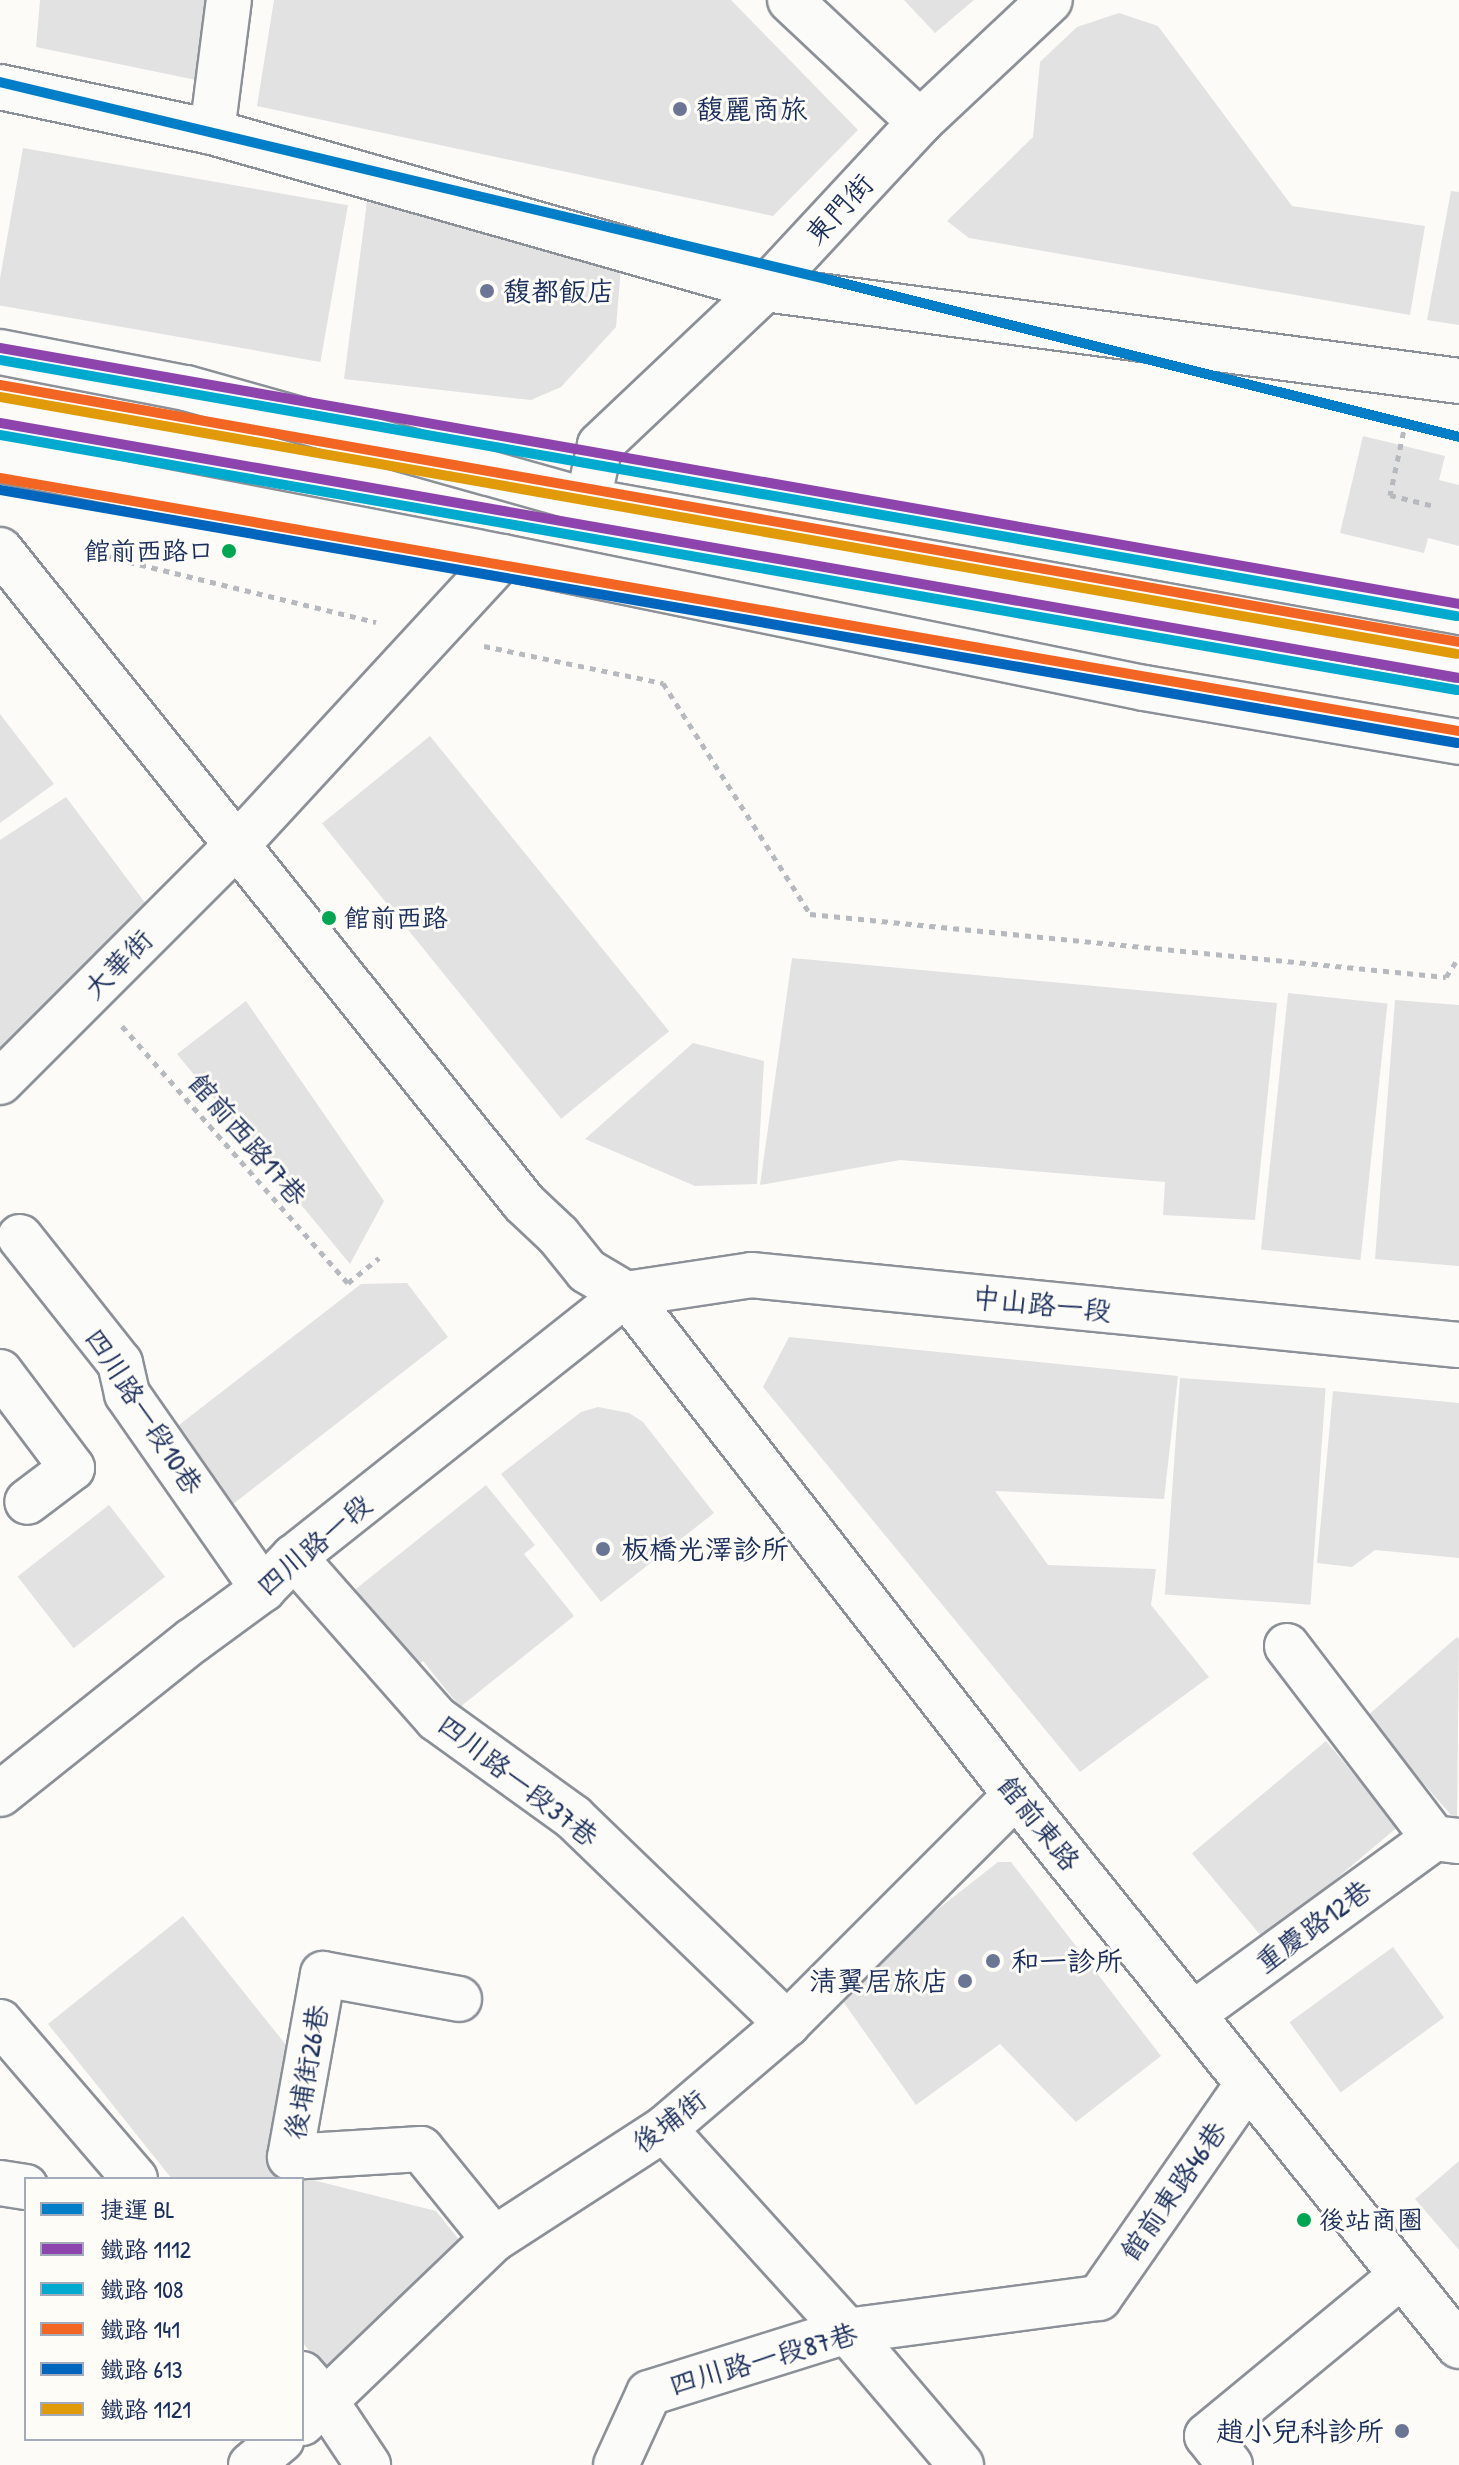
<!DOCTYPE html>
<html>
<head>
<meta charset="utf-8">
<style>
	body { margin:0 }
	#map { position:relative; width:1459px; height:2465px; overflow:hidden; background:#fcfbf8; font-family:"Patrick Hand","LXGW WenKai TC",sans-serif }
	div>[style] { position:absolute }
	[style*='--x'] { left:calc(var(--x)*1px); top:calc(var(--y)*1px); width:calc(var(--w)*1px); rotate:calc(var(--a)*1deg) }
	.building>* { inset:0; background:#e2e2e2; transform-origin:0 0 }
	.path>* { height:5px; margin-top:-2.5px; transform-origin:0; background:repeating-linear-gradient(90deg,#b6b9bd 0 6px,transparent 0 12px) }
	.roads { filter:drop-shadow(2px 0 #8c9097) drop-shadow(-2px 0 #8c9097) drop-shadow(0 2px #8c9097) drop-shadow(0 -2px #8c9097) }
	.minor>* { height:44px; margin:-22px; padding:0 22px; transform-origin:22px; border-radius:22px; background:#fbfbf9 }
	.major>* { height:44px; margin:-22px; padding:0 22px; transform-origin:22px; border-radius:22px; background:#fbfbf9 }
	.rail-1>* { height:10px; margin:-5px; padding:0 5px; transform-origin:5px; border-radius:5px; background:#8e44ad }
	.rail-2>* { height:10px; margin:-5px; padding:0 5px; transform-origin:5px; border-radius:5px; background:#00a9ce }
	.rail-3>* { height:10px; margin:-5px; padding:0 5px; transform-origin:5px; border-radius:5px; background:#f26522 }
	.rail-4>* { height:10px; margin:-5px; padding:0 5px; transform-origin:5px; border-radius:5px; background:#0065bd }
	.rail-5>* { height:10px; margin:-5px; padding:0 5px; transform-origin:5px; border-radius:5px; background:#e19a09 }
	.metro-1>* { height:10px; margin:-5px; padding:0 5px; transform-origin:5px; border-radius:5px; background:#007ec7 }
	.dots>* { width:22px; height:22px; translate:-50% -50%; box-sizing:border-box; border:4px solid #fdfcf7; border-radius:50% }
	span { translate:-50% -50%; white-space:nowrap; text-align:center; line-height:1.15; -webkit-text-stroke:6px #fdfcf7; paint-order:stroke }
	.bus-label { font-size:26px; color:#1b2f5e }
	.right { translate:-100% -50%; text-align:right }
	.left { translate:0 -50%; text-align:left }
	.poi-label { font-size:28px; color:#1b2f5e }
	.street-label { font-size:28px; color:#1b2f5e }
	.legend { position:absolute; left:24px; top:2177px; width:280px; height:264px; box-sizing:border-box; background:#fdfcf7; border:2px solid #a3aaba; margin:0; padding:10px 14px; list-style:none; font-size:24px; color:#1b2f5e }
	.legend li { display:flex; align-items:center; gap:16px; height:40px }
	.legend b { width:40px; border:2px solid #a3aaba }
</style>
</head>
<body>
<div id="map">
	<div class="building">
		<div style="clip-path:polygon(40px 0,215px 0,206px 82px,36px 47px)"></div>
		<div style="clip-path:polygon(274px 0,731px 0,858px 130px,773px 216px,257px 106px)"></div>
		<div style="clip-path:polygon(904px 0,974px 0,935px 33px)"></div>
		<div style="clip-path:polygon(1119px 13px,1158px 26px,1292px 206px,1425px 226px,1410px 315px,969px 238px,947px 221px,1033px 137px,1040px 62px,1077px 27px)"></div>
		<div style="left:23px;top:148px;width:330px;height:159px;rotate:10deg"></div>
		<div style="clip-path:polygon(1451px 191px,1459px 192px,1459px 325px,1427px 320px)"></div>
		<div style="clip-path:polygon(367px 202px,622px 255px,616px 327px,561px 387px,531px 400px,344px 379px)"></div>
		<div style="clip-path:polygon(1363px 436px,1445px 456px,1439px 480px,1459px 485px,1459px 546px,1428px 538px,1424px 553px,1340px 533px)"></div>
		<div style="clip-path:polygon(0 714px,54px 784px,0 823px)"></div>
		<div style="left:430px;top:736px;width:380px;height:139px;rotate:51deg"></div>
		<div style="clip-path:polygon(66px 797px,152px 912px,0 1069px,0 840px)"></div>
		<div style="clip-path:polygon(792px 958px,1277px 1003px,1255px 1220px,1163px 1215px,1165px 1182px,900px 1160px,760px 1185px)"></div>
		<div style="left:1288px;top:993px;width:100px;height:258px;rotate:6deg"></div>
		<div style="clip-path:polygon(1395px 1000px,1459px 1005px,1459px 1266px,1375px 1259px)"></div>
		<div style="clip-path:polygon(246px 1001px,384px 1201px,350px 1264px,177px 1054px)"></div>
		<div style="clip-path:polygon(693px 1043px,764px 1061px,757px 1184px,695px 1186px,585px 1139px)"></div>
		<div style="clip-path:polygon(407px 1283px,448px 1337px,228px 1508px,170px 1432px,361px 1284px)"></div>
		<div style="clip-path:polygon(789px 1337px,1178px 1376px,1164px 1499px,995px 1491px,1048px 1565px,1156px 1569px,1151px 1605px,1209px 1677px,1080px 1772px,763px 1387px)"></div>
		<div style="left:1180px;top:1378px;width:146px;height:217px;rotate:4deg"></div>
		<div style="clip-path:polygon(1333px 1391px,1459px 1403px,1459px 1558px,1375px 1550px,1352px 1567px,1317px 1563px)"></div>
		<div style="clip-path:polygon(598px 1407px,629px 1413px,643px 1422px,714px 1513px,601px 1602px,501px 1474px,581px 1412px)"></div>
		<div style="clip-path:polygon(486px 1485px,535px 1545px,524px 1554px,574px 1616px,460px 1707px,423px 1661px,409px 1673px,347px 1596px)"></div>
		<div style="left:109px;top:1505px;width:91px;height:116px;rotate:52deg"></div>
		<div style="clip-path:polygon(1457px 1637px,1459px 1639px,1457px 1822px,1366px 1717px)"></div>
		<div style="left:1326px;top:1741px;width:112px;height:175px;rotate:50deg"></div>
		<div style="clip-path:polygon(998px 1862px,1011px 1862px,1161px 2056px,1076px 2122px,1000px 2044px,916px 2105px,835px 1990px)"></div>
		<div style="clip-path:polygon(183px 1916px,314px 2080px,277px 2171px,436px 2211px,469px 2252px,324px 2369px,302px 2342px,302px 2179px,172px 2179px,48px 2024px)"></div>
		<div style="left:1393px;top:1947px;width:87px;height:128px;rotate:54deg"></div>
		<div style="clip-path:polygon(1459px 2161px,1459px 2250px,1415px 2199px)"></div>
	</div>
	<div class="path">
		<div style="--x:1406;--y:420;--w:77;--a:102"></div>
		<div style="--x:1390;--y:495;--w:45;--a:14"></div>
		<div style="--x:105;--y:556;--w:279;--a:13.7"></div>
		<div style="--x:484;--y:646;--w:183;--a:11.7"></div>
		<div style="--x:663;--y:683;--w:274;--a:57.5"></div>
		<div style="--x:810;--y:914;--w:639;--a:5.66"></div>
		<div style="--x:1446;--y:977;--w:24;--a:-57"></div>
		<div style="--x:122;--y:1026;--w:342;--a:48.7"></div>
		<div style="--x:348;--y:1283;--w:40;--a:-39"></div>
	</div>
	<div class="roads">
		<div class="minor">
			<div style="--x:790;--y:0;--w:178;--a:43.2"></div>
			<div style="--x:0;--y:87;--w:217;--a:12"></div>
			<div style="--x:212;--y:132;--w:575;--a:15.85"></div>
			<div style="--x:765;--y:289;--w:700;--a:7.55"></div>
			<div style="--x:212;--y:132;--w:133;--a:-82.7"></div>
			<div style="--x:588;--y:501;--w:57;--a:-77.9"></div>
			<div style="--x:600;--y:445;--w:227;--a:-43.4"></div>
			<div style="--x:765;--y:289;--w:228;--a:-47.1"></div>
			<div style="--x:920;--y:122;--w:178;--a:-43.2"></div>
			<div style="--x:0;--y:1082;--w:334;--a:-45"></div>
			<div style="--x:236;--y:846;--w:393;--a:-47.3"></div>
			<div style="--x:20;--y:1237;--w:161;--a:51.6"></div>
			<div style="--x:120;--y:1363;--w:32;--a:77"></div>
			<div style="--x:127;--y:1394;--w:238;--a:55.1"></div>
			<div style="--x:626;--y:1294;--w:635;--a:52.1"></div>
			<div style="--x:1016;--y:1795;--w:707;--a:51.2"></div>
			<div style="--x:0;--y:1372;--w:120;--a:53.1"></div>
			<div style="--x:72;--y:1468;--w:56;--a:142.9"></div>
			<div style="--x:294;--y:1557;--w:216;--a:48.6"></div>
			<div style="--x:437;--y:1719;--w:168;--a:35.8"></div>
			<div style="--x:573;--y:1817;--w:298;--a:44"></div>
			<div style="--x:1287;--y:1646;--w:242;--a:52.6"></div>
			<div style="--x:459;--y:1999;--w:138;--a:-169.6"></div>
			<div style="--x:323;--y:1974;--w:186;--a:100.2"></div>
			<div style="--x:290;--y:2157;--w:131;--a:-3.5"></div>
			<div style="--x:421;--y:2149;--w:116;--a:51"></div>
			<div style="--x:1193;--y:2014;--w:298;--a:-36.1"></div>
			<div style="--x:1434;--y:1838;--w:25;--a:7"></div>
			<div style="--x:0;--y:2022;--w:207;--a:49.3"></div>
			<div style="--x:664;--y:2129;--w:273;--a:47.8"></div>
			<div style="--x:847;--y:2331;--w:176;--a:49.6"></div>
			<div style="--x:0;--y:2183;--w:26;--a:9"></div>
			<div style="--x:302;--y:2374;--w:37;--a:49"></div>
			<div style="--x:326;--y:2402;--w:76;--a:56.3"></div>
			<div style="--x:302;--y:2423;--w:266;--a:-43.8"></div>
			<div style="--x:494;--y:2239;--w:202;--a:-32.9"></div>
			<div style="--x:664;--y:2129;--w:162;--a:-40.5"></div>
			<div style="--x:787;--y:2024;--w:324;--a:-45"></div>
			<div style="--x:251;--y:2465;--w:40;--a:-40"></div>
			<div style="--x:616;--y:2465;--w:79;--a:-65.4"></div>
			<div style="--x:649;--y:2393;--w:207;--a:-17.4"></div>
			<div style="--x:847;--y:2331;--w:254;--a:-7.5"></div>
			<div style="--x:1099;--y:2298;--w:261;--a:-55.2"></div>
			<div style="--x:1230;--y:2465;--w:37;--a:-128"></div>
			<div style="--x:1207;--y:2436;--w:253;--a:-39.5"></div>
		</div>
		<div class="major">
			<div style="--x:0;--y:352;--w:189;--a:11"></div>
			<div style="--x:186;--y:388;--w:418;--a:15.7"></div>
			<div style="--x:588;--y:501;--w:885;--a:10.28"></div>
			<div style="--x:0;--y:460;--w:512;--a:10.92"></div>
			<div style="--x:503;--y:557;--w:654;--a:11.55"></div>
			<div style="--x:1144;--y:688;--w:320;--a:9.7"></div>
			<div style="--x:0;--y:550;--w:837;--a:51.25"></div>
			<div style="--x:524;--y:1203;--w:47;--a:43.3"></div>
			<div style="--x:558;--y:1235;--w:46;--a:51.1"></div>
			<div style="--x:587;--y:1271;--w:45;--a:30.5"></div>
			<div style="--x:0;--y:1794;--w:246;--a:-38.6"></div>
			<div style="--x:192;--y:1641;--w:88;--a:-36.2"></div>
			<div style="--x:263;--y:1589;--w:45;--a:-45.9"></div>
			<div style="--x:294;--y:1557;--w:424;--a:-38.4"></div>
			<div style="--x:626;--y:1294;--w:126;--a:-8.6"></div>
			<div style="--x:751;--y:1275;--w:711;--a:5.65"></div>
		</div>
	</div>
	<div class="rail-1">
		<div style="--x:0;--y:348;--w:1481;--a:9.95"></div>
		<div style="--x:0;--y:423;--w:1481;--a:9.91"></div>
	</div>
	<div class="rail-2">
		<div style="--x:0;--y:360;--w:1479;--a:9.97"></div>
		<div style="--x:0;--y:435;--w:1479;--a:9.93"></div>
	</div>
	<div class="rail-3">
		<div style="--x:0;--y:385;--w:1481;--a:9.99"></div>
		<div style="--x:0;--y:478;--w:1481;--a:9.84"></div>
	</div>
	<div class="rail-4">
		<div style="--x:0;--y:490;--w:1479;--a:9.85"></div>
	</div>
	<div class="rail-5">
		<div style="--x:0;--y:397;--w:1479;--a:10"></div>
	</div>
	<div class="metro-1">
		<div style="--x:0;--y:82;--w:853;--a:13.42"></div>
		<div style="--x:830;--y:280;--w:648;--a:14.01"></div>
	</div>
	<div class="dots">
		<div style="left:680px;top:109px;background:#6a7694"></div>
		<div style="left:487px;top:291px;background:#6a7694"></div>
		<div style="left:229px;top:551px;background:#00a651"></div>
		<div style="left:329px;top:918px;background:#00a651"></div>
		<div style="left:603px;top:1549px;background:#6a7694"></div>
		<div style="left:993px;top:1961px;background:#6a7694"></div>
		<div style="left:965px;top:1981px;background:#6a7694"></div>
		<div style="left:1304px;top:2220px;background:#00a651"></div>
		<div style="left:1402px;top:2431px;background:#6a7694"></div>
	</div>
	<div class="bus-label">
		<span class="right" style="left:214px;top:551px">館前西路口</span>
		<span class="left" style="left:344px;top:918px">館前西路</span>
		<span class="left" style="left:1319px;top:2220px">後站商圈</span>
	</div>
	<div class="poi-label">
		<span class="left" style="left:696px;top:109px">馥麗商旅</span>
		<span class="left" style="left:503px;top:291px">馥都飯店</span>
		<span class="left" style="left:621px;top:1549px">板橋光澤診所</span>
		<span class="left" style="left:1011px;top:1961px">和一診所</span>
		<span class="right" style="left:949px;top:1981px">清翼居旅店</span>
		<span class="right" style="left:1384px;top:2431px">趙小兒科診所</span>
	</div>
	<div class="street-label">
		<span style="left:839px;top:209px;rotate:-47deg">東門街</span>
		<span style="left:118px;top:964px;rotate:-45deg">大華街</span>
		<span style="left:248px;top:1139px;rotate:49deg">館前西路17巷</span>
		<span style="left:1042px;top:1304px;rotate:6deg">中山路一段</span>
		<span style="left:144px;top:1411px;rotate:57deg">四川路一段10巷</span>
		<span style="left:314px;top:1545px;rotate:-40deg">四川路一段</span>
		<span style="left:518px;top:1780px;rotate:38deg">四川路一段37巷</span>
		<span style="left:1039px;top:1823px;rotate:51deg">館前東路</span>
		<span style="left:1313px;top:1926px;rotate:-36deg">重慶路12巷</span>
		<span style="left:306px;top:2072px;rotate:-80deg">後埔街26巷</span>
		<span style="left:669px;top:2121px;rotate:-37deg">後埔街</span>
		<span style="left:1173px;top:2191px;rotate:-55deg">館前東路46巷</span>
		<span style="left:763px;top:2359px;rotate:-16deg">四川路一段87巷</span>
	</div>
	<ul class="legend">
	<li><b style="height:10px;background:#007ec7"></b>捷運 BL</li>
	<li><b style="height:10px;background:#8e44ad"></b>鐵路 1112</li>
	<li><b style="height:10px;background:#00a9ce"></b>鐵路 108</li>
	<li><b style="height:10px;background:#f26522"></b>鐵路 141</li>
	<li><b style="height:10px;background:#0065bd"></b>鐵路 613</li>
	<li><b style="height:10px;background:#e19a09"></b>鐵路 1121</li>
	</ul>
</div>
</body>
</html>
